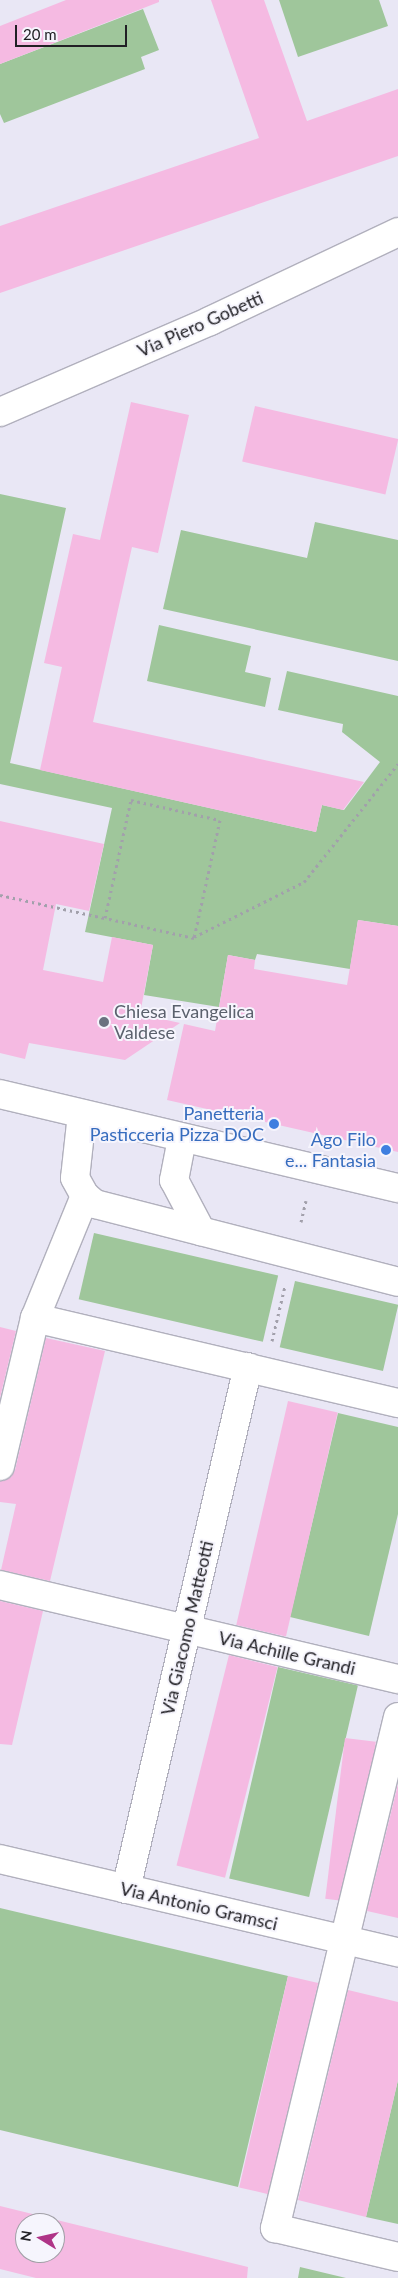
<!DOCTYPE html>
<html>
<head>
<meta charset="utf-8">
<style>
	body { margin:0 }
	#map { position:relative; width:398px; height:2278px; overflow:hidden; background:#e9e7f5; font-family:Lato,sans-serif }
	div>[style] { position:absolute }
	[style*='--x'] { left:calc(var(--x)*1px); top:calc(var(--y)*1px); width:calc(var(--w)*1px); rotate:calc(var(--a)*1deg) }
	.green>* { inset:0; background:#9fc69b; transform-origin:0 0 }
	.building>* { inset:0; background:#f5bae2; transform-origin:0 0 }
	.path>* { height:3px; margin-top:-1.5px; transform-origin:0; background:repeating-linear-gradient(90deg,#a2a0ab 0 2.5px,transparent 0 6.5px) }
	.roads { filter:drop-shadow(1px 0 #b1b0bd) drop-shadow(-1px 0 #b1b0bd) drop-shadow(0 1px #b1b0bd) drop-shadow(0 -1px #b1b0bd) }
	.street>* { height:28px; margin:-14px; padding:0 14px; transform-origin:14px; border-radius:14px; background:#fff }
	.secondary>* { height:28px; margin:-14px; padding:0 14px; transform-origin:14px; border-radius:14px; background:#fff }
	.dots>* { width:14px; height:14px; translate:-50% -50%; box-sizing:border-box; border:2px solid #f6f5fd; border-radius:50% }
	span { translate:-50% -50%; white-space:nowrap; text-align:center; line-height:1.15; -webkit-text-stroke:4px #f6f5fd; paint-order:stroke }
	.street-label { font-size:18px; color:#212025 }
	.worship-label { font-size:18px; color:#5b616d }
	.left { translate:0 -50%; text-align:left }
	.shop-label { font-size:18px; color:#366cbe }
	.right { translate:-100% -50%; text-align:right }
	.north { position:absolute; left:15px; top:2213px; width:50px; height:50px; box-sizing:border-box; background:#f6f5fd; border:1px solid #a1a0a7; border-radius:50%; rotate:279deg; font-size:14px; font-weight:700; line-height:20px; text-align:center; color:#212025 }
	.north::after { content:''; display:block; margin:auto; width:18px; height:22px; background:#af3487; clip-path:polygon(50% 0,100% 100%,50% 72%,0 100%) }
	.scale { position:absolute; left:15px; top:25px; width:112px; height:22px; box-sizing:border-box; border:2px solid #212025; border-top:0; padding-left:6px; font-size:15px; line-height:18px; white-space:nowrap; color:#212025; -webkit-text-stroke:4px #f6f5fd; paint-order:stroke }
</style>
</head>
<body>
<div id="map">
	<div class="green">
		<div style="clip-path:polygon(279px 0,379px 0,388px 26px,298px 57px)"></div>
		<div style="clip-path:polygon(143px 9px,159px 50px,141px 57px,145px 69px,4px 123px,0 114px,0 64px)"></div>
		<div style="clip-path:polygon(0 494px,66px 508px,10px 763px,316px 832px,322px 805px,344px 810px,380px 762px,342px 732px,343px 724px,278px 710px,287px 671px,398px 696px,398px 926px,358px 920px,350px 969px,257px 954px,255px 960px,228px 955px,219px 1007px,144px 995px,153px 945px,85px 932px,112px 808px,0 784px)"></div>
		<div style="clip-path:polygon(315px 522px,398px 540px,398px 661px,163px 609px,181px 530px,307px 558px)"></div>
		<div style="clip-path:polygon(159px 625px,251px 646px,245px 672px,271px 678px,265px 707px,147px 681px)"></div>
		<div style="left:94px;top:1233px;width:189px;height:68px;rotate:13deg"></div>
		<div style="left:295px;top:1281px;width:106px;height:68px;rotate:13deg"></div>
		<div style="clip-path:polygon(338px 1413px,398px 1427px,398px 1514px,369px 1636px,290px 1617px)"></div>
		<div style="left:278px;top:1667px;width:82px;height:217px;rotate:13deg"></div>
		<div style="clip-path:polygon(0 1908px,288px 1976px,238px 2187px,0 2130px)"></div>
		<div style="clip-path:polygon(398px 2080px,398px 2224px,366px 2217px)"></div>
		<div style="clip-path:polygon(300px 2267px,346px 2278px,298px 2278px)"></div>
	</div>
	<div class="building">
		<div style="clip-path:polygon(66px 0,159px 0,159px 2px,0 64px,0 26px)"></div>
		<div style="clip-path:polygon(211px 0,264px 0,307px 121px,398px 89px,398px 156px,0 293px,0 226px,259px 138px)"></div>
		<div style="clip-path:polygon(131px 402px,189px 415px,158px 553px,132px 547px,93px 722px,364px 782px,343px 810px,322px 805px,316px 832px,40px 770px,62px 667px,44px 663px,73px 534px,100px 540px)"></div>
		<div style="left:255px;top:406px;width:147px;height:57px;rotate:13deg"></div>
		<div style="clip-path:polygon(0 821px,104px 844px,89px 911px,56px 904px,43px 970px,103px 982px,112px 937px,153px 945px,140px 1014px,180px 1023px,125px 1060px,29px 1043px,25px 1059px,0 1053px)"></div>
		<div style="clip-path:polygon(358px 920px,398px 926px,398px 1152px,167px 1100px,184px 1024px,215px 1031px,228px 955px,255px 960px,254px 969px,347px 985px)"></div>
		<div style="clip-path:polygon(0 1327px,16px 1331px,0 1398px)"></div>
		<div style="clip-path:polygon(46px 1338px,105px 1351px,50px 1581px,1px 1570px,16px 1504px,0 1502px,0 1481px,11px 1477px,15px 1470px)"></div>
		<div style="left:288px;top:1401px;width:51px;height:230px;rotate:13deg"></div>
		<div style="clip-path:polygon(0 1601px,43px 1611px,12px 1745px,0 1744px)"></div>
		<div style="left:229px;top:1655px;width:50px;height:217px;rotate:14deg"></div>
		<div style="left:345px;top:1738px;width:31px;height:162px;rotate:7deg"></div>
		<div style="clip-path:polygon(398px 1784px,398px 1918px,367px 1911px)"></div>
		<div style="left:288px;top:1976px;width:31px;height:217px;rotate:13deg"></div>
		<div style="clip-path:polygon(348px 1990px,398px 2002px,398px 2080px,366px 2217px,298px 2200px)"></div>
		<div style="clip-path:polygon(evenodd,0 2206px,248px 2267px,247px 2278px,36px 2278px,0 2269px,0 2206px,25px 2223px,55px 2223px,55px 2253px,25px 2253px,25px 2223px)"></div>
	</div>
	<div class="path">
		<div style="--x:131;--y:800;--w:91;--a:12.7"></div>
		<div style="--x:220;--y:820;--w:121;--a:102.4"></div>
		<div style="--x:194;--y:938;--w:91;--a:-167.3"></div>
		<div style="--x:105;--y:918;--w:121;--a:-77.6"></div>
		<div style="--x:0;--y:895;--w:107;--a:12.4"></div>
		<div style="--x:194;--y:937;--w:123;--a:-26.6"></div>
		<div style="--x:304;--y:882;--w:151;--a:-51.5"></div>
		<div style="--x:301;--y:1222;--w:22;--a:-77"></div>
		<div style="--x:272;--y:1341;--w:57;--a:-76.7"></div>
	</div>
	<div class="roads">
		<div class="street">
			<div style="--x:0;--y:412;--w:229;--a:-23.4"></div>
			<div style="--x:210;--y:321;--w:208;--a:-25.3"></div>
			<div style="--x:82;--y:1114;--w:64;--a:96.2"></div>
			<div style="--x:75;--y:1178;--w:21;--a:61"></div>
			<div style="--x:85;--y:1196;--w:13;--a:39"></div>
			<div style="--x:95;--y:1204;--w:313;--a:14.4"></div>
			<div style="--x:182;--y:1139;--w:42;--a:101"></div>
			<div style="--x:174;--y:1180;--w:58;--a:62.1"></div>
			<div style="--x:35;--y:1318;--w:373;--a:13.2"></div>
			<div style="--x:0;--y:1466;--w:152;--a:-76.7"></div>
			<div style="--x:35;--y:1318;--w:132;--a:-67.7"></div>
			<div style="--x:0;--y:1585;--w:409;--a:13.3"></div>
			<div style="--x:398;--y:1717;--w:526;--a:103.53"></div>
			<div style="--x:275;--y:2228;--w:126;--a:13.3"></div>
			<div style="--x:0;--y:1859;--w:409;--a:13.2"></div>
			<div style="--x:126;--y:1889;--w:536;--a:-76.85"></div>
		</div>
		<div class="secondary">
			<div style="--x:0;--y:1094;--w:409;--a:13.3"></div>
		</div>
	</div>
	<div class="dots">
		<div style="left:104px;top:1022px;background:#6b7280"></div>
		<div style="left:274px;top:1124px;background:#3f7fe0"></div>
		<div style="left:386px;top:1150px;background:#3f7fe0"></div>
	</div>
	<div class="street-label">
		<span style="left:200px;top:324px;rotate:-24deg">Via Piero Gobetti</span>
		<span style="left:187px;top:1628px;rotate:-77deg">Via Giacomo Matteotti</span>
		<span style="left:287px;top:1653px;rotate:13deg">Via Achille Grandi</span>
		<span style="left:199px;top:1906px;rotate:13deg">Via Antonio Gramsci</span>
	</div>
	<div class="worship-label">
		<span class="left" style="left:114px;top:1022px">Chiesa Evangelica<br>Valdese</span>
	</div>
	<div class="shop-label">
		<span class="right" style="left:264px;top:1124px">Panetteria<br>Pasticceria Pizza DOC</span>
		<span class="right" style="left:376px;top:1150px">Ago Filo<br>e... Fantasia</span>
	</div>
	<div class="north">N</div>
	<div class="scale">20 m</div>
</div>
</body>
</html>
